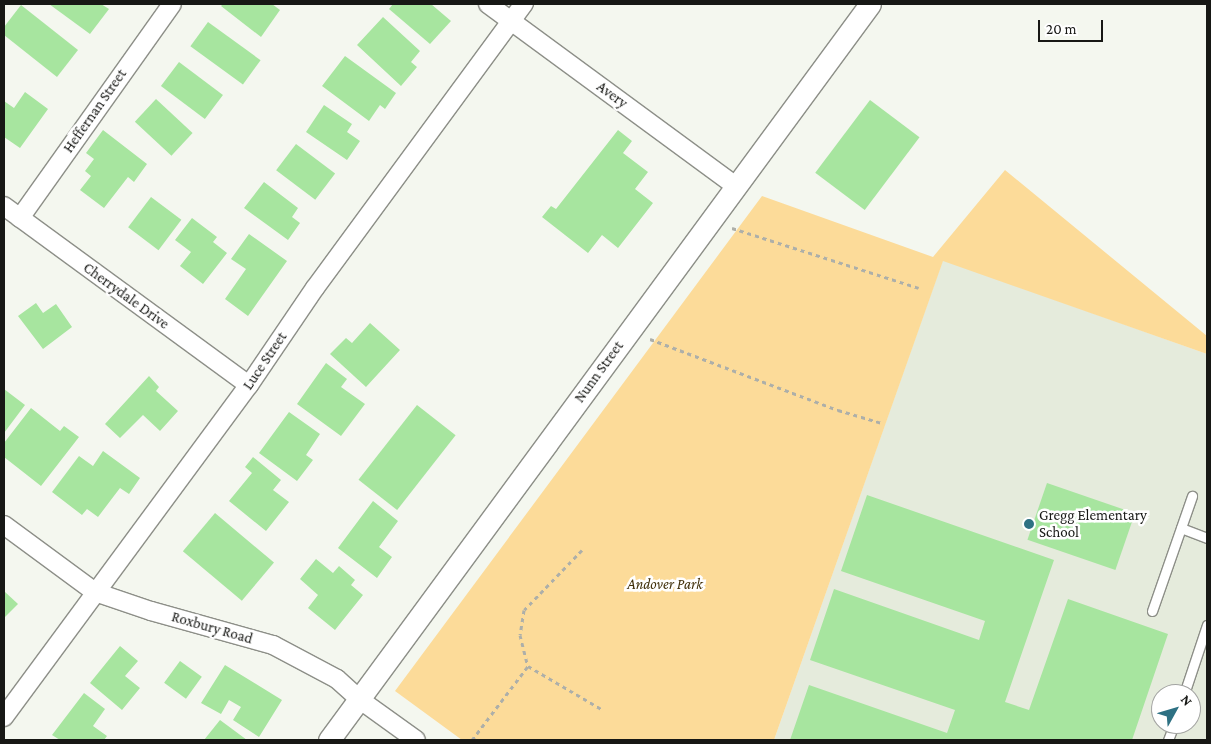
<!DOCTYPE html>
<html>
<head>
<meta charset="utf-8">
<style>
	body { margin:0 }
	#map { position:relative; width:1211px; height:744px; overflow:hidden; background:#f4f7ef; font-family:"Crimson Pro",serif }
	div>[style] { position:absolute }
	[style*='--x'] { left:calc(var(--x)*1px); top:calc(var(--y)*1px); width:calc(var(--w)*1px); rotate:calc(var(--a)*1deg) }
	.built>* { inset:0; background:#e5ebdc }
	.green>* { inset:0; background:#fcdb99 }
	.building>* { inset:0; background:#a7e59f; transform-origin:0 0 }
	.path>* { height:3px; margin-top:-1.5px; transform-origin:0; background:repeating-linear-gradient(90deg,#adafa9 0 4px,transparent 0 8px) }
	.roads { filter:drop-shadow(1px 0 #8d8f88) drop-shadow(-1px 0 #8d8f88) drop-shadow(0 1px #8d8f88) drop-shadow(0 -1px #8d8f88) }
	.service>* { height:9px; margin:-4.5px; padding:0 4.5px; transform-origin:4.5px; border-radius:4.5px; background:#fff }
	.minor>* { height:18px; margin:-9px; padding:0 9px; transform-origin:9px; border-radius:9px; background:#fff }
	.tertiary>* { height:21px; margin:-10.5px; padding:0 10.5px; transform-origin:10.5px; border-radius:10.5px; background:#fff }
	.dots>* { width:14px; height:14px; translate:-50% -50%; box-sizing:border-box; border:2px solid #fff; border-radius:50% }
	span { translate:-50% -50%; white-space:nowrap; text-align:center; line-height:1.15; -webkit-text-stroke:5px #fff; paint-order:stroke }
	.street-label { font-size:15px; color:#171815 }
	.poi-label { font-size:15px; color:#171815 }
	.left { translate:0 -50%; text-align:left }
	.park-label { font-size:15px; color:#41300a; font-style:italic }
	.frame { position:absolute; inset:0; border:5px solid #171815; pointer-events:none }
	.north { position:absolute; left:1151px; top:684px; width:50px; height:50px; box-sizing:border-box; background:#fff; border:1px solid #a2a3a1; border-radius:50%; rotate:51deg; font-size:14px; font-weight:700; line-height:20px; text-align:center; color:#171815 }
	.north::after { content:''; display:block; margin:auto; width:18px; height:22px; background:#2e7183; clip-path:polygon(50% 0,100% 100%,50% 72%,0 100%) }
	.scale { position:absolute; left:1038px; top:20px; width:65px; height:22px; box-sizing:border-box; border:2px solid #171815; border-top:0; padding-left:6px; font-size:15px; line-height:18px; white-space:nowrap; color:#171815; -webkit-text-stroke:4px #fff; paint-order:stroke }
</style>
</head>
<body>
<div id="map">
	<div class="built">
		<div style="clip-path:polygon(evenodd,943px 260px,1207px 354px,1207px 740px,774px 740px,943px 260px,1161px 694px,1191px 694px,1191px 724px,1161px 724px,1161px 694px)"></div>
	</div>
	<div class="green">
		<div style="clip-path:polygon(1005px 170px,1207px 336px,1207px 354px,943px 261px,774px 740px,462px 740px,395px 691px,762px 196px,933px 257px)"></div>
	</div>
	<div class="building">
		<div style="clip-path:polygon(49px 4px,101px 4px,109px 9px,90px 34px)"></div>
		<div style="clip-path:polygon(223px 4px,272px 4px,280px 10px,261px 37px,221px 6px)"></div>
		<div style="clip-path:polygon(393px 4px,431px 4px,451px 21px,430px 44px,389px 9px)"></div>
		<div style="clip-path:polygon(21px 5px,78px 50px,57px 77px,4px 35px,4px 27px)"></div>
		<div style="clip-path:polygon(383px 17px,420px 51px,411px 62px,417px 67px,401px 86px,357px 45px)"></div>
		<div style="left:208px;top:22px;width:65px;height:30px;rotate:36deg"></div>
		<div style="clip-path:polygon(345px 56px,396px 93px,385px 109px,380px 105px,369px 121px,322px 86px)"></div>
		<div style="left:179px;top:62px;width:55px;height:30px;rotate:37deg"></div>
		<div style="clip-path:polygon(25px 92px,48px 109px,20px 148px,4px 137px,4px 101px,14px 108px)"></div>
		<div style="left:156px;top:99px;width:50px;height:31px;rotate:43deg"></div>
		<div style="left:870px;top:100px;width:62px;height:91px;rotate:37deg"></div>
		<div style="clip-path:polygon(324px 105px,352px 124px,347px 132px,360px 141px,347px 160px,306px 132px)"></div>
		<div style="clip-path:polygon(103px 130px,147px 164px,134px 182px,128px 177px,104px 208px,80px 190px,91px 176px,85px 171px,94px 159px,86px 153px)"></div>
		<div style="clip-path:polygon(618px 130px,632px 141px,623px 153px,648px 172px,635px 189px,653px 203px,618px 248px,602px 235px,588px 253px,542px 217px,551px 206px,556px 209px)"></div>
		<div style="left:296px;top:144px;width:49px;height:33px;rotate:37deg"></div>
		<div style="clip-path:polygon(264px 182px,298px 208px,292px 217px,300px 223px,288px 240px,244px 208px)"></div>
		<div style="left:151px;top:197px;width:38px;height:38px;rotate:37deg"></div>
		<div style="clip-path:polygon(192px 218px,217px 237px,213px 242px,227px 253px,203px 284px,180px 266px,191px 252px,175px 240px)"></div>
		<div style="clip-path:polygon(249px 234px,287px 261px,248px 316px,225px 299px,246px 269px,231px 259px)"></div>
		<div style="clip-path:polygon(36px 303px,43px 313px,56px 304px,72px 327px,43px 349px,18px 316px)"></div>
		<div style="clip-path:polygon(370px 323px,400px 350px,366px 387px,330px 354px,346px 338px,352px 343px)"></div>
		<div style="clip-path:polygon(326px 363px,347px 379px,341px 387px,365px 404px,341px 436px,297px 404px)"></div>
		<div style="clip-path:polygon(149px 376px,159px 387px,156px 391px,178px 411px,160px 431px,143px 415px,120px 438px,105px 424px)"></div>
		<div style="clip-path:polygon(4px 389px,25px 405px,4px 433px)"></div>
		<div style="left:417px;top:405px;width:49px;height:95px;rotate:38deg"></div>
		<div style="clip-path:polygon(31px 408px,60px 431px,64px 426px,79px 437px,41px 486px,4px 457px,4px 443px)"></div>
		<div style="clip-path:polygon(289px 412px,320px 434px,306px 455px,313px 460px,297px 481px,259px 453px)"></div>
		<div style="clip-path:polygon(103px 451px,140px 478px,129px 494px,120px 488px,98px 517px,87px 509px,82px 515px,52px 492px,79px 456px,93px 466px)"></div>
		<div style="clip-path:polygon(253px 457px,281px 480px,273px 490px,289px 502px,266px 531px,229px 501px,252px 473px,245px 467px)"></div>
		<div style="left:1047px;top:483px;width:93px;height:60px;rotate:19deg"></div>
		<div style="clip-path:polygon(867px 495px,1054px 560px,1005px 702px,1029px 710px,1068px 599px,1168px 634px,1132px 740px,790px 740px,809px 685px,947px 733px,955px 710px,810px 660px,834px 589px,979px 640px,985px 621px,841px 571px)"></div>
		<div style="clip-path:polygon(373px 501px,398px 521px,379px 547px,392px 557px,377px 578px,338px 548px)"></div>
		<div style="left:215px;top:513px;width:77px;height:50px;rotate:40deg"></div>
		<div style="clip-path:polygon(316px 559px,333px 573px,339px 566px,355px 580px,351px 585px,363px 595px,335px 630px,308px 608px,318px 595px,300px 579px)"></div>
		<div style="clip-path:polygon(4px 591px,18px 604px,4px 618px)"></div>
		<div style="clip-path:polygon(120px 646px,138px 661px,125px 676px,140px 688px,122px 710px,90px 683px)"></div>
		<div style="left:180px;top:661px;width:27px;height:27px;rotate:36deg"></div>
		<div style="clip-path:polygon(225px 665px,282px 700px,259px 737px,233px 720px,241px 707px,229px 700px,221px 714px,201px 703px)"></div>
		<div style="clip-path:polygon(84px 693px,105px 709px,93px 726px,107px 736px,104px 740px,60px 740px,52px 735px)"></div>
		<div style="clip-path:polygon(220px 720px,247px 740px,204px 740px)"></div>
	</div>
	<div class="path">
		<div style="--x:732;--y:228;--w:196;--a:17.8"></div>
		<div style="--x:650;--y:339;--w:201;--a:20.7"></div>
		<div style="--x:838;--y:410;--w:46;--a:16.5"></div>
		<div style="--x:582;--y:550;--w:83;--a:134"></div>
		<div style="--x:524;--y:610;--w:25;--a:99"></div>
		<div style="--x:520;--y:635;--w:32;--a:76"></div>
		<div style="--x:528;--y:666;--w:87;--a:30.4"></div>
		<div style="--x:472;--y:740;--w:93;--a:-52.9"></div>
	</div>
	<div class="roads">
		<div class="service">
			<div style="--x:1181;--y:528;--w:28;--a:21"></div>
			<div style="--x:1152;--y:611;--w:122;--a:-70.8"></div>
			<div style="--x:1184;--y:694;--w:73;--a:-71.6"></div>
			<div style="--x:1168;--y:740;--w:17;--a:-69"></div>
		</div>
		<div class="minor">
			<div style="--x:488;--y:4;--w:308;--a:36.3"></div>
			<div style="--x:4;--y:206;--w:303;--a:36.2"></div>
			<div style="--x:20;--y:218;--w:262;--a:-54.6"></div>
			<div style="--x:4;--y:525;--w:113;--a:36.4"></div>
			<div style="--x:95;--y:592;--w:59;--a:18.7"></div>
			<div style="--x:151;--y:611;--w:127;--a:15.6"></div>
			<div style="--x:273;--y:645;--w:72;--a:28"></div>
			<div style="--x:337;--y:679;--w:30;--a:42"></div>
			<div style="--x:359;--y:699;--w:70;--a:35.7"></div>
			<div style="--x:4;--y:717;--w:413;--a:-53.6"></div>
			<div style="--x:249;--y:385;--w:117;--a:-55.8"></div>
			<div style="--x:315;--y:288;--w:353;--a:-53.7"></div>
		</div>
		<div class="tertiary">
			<div style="--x:329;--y:740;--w:913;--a:-53.68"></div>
		</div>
	</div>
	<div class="dots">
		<div style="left:1029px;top:524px;background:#2e7183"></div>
	</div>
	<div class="street-label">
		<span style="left:612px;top:95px;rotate:36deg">Avery</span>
		<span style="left:95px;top:111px;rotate:-55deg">Heffernan Street</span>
		<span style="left:126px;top:296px;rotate:36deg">Cherrydale Drive</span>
		<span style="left:265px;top:361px;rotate:-56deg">Luce Street</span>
		<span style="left:599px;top:372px;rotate:-54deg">Nunn Street</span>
		<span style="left:212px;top:628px;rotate:16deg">Roxbury Road</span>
	</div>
	<div class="poi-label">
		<span class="left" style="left:1039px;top:524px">Gregg Elementary<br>School</span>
	</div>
	<div class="park-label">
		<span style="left:665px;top:585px">Andover Park</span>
	</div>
	<div class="frame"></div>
	<div class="north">N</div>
	<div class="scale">20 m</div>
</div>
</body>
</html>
